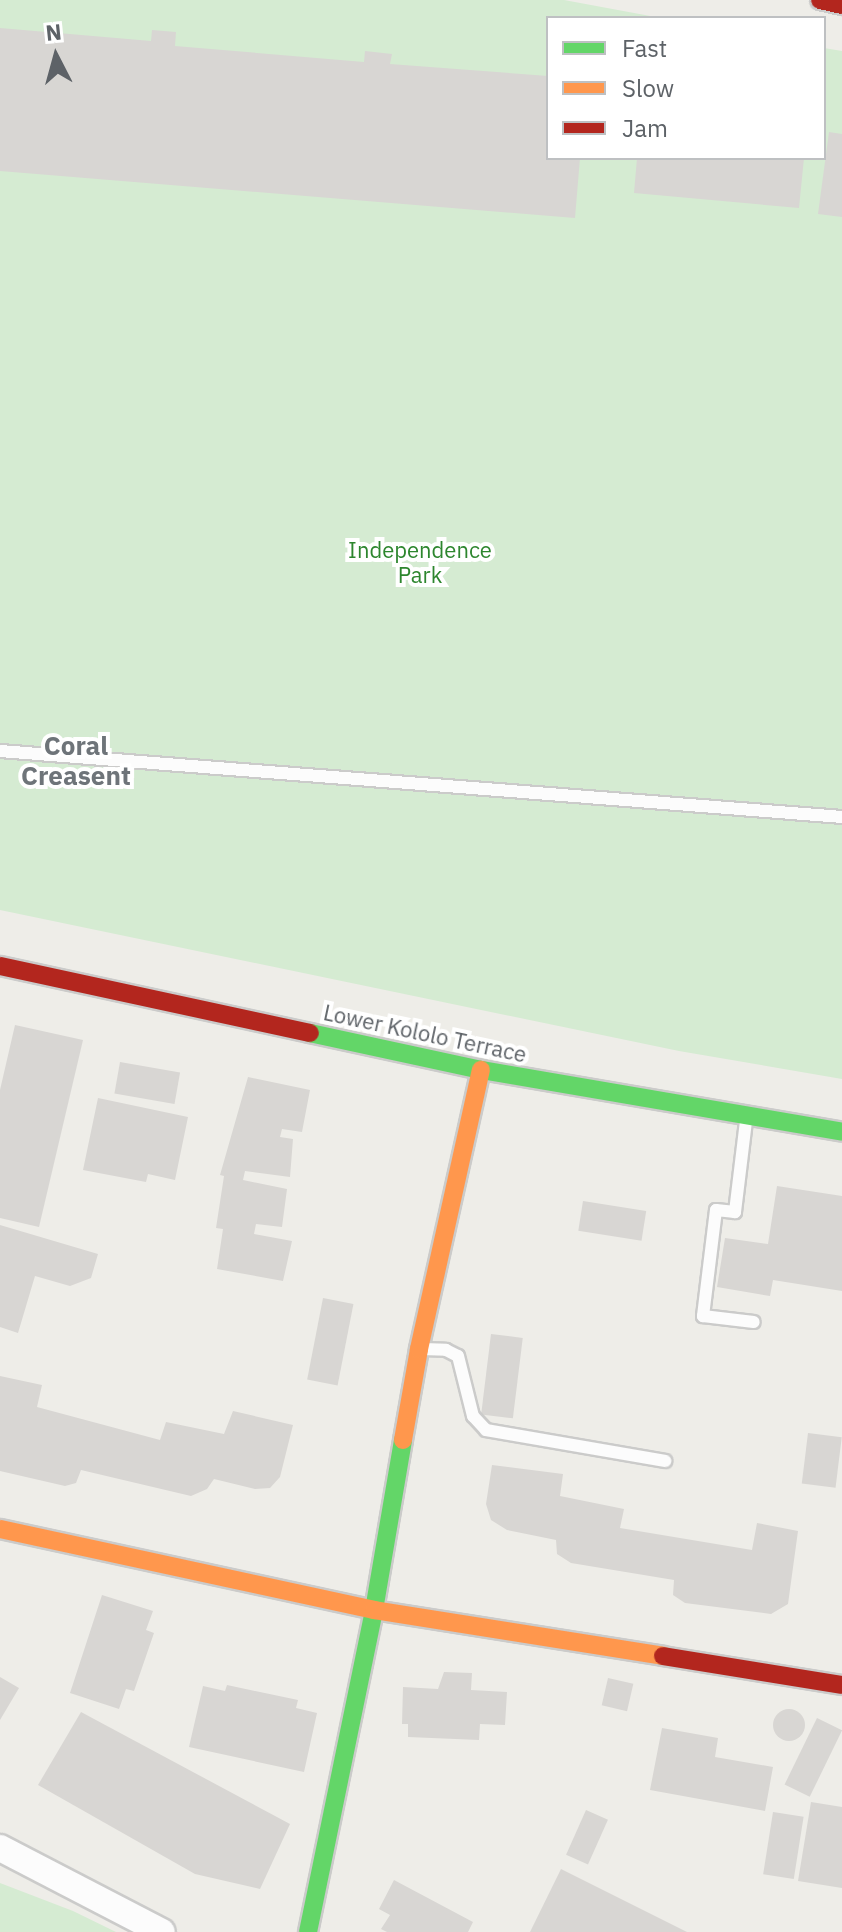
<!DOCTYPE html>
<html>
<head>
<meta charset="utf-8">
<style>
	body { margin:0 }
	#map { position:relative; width:842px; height:1932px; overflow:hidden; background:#eeede8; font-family:"IBM Plex Sans",sans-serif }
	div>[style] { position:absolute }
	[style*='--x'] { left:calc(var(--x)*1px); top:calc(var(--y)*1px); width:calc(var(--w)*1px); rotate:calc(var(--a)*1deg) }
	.green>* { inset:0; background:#d5ebd2 }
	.building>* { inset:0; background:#d8d6d3; transform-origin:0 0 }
	.round { border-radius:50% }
	.roads { filter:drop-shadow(2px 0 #cbcbca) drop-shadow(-2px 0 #cbcbca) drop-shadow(0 2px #cbcbca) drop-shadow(0 -2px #cbcbca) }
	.lane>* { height:12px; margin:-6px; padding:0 6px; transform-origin:6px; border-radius:6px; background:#fcfcfc }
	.street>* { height:26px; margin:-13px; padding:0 13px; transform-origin:13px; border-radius:13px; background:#fcfcfc }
	.fast>* { height:18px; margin:-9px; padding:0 9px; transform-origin:9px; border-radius:9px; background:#63d668 }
	.slow>* { height:18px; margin:-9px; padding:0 9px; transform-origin:9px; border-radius:9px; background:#ff974d }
	.jam>* { height:18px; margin:-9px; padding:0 9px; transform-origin:9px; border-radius:9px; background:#b3261e }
	span { translate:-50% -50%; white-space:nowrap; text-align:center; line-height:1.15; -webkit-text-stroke:8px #fff; paint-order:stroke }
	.park-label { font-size:22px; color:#2d862e }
	.street-label { font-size:22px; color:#5d6267 }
	.quarter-label { font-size:26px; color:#6e7479; font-weight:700 }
	.legend { position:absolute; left:546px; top:16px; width:280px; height:144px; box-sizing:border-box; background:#fff; border:2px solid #bec0c2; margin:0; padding:10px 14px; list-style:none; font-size:24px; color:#5d6267 }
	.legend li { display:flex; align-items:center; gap:16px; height:40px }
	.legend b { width:40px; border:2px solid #bec0c2 }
	.north { position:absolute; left:16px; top:16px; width:80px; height:80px; -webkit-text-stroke:6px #fff; paint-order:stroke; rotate:354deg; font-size:22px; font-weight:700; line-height:32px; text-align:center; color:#5d6267 }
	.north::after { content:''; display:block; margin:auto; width:28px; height:36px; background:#5d6267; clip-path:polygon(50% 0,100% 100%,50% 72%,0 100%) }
</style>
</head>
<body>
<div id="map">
	<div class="green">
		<div style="clip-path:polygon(0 0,564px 0,661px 18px,548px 18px,548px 158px,824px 158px,824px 48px,842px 51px,842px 1079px,679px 1051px,0 910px)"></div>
		<div style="clip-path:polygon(0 1883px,73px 1911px,116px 1932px,0 1932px)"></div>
	</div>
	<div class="building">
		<div style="clip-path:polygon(0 28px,151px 41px,152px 30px,176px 32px,175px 46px,364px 62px,365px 51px,392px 54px,390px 64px,548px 76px,548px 158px,580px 158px,575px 218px,0 171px)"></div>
		<div style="clip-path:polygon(829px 132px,842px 134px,842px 217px,818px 214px)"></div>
		<div style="clip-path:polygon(637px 158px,804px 158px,799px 208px,634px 193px)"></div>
		<div style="clip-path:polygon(15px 1025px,83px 1040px,39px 1227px,0 1218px,0 1090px)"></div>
		<div style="left:120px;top:1062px;width:61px;height:32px;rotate:10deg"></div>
		<div style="clip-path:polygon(248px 1077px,310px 1090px,302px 1132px,282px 1129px,280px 1137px,293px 1139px,290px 1177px,245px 1171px,243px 1180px,287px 1189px,282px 1227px,256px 1224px,254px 1234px,292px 1241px,283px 1281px,217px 1269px,223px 1229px,216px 1228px,224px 1176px,220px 1175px)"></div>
		<div style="clip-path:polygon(98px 1098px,188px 1117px,175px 1180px,148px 1174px,146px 1182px,83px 1170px)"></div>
		<div style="clip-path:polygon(777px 1186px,842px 1196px,842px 1291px,773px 1280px,770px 1296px,717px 1287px,725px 1238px,768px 1244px)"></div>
		<div style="left:583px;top:1201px;width:64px;height:30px;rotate:9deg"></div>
		<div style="clip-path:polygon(0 1225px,98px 1254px,91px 1278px,70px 1286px,35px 1276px,18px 1333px,0 1327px)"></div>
		<div style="left:323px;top:1298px;width:31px;height:83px;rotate:11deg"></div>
		<div style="left:491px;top:1334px;width:32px;height:81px;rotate:7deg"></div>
		<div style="clip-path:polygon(0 1376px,42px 1385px,37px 1407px,160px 1440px,166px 1422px,224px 1434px,233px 1411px,293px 1425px,280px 1477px,270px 1488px,255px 1489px,214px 1479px,207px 1489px,191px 1496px,81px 1470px,76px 1483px,65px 1486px,0 1471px)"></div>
		<div style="left:808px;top:1433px;width:34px;height:51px;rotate:7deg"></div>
		<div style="clip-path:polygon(492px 1465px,563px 1474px,560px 1496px,624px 1509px,620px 1528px,752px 1550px,757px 1523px,798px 1531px,788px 1604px,771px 1614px,685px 1603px,673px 1595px,674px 1580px,571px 1563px,557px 1554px,556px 1540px,507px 1530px,491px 1520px,486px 1504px)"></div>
		<div style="clip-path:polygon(102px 1595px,153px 1611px,146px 1630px,154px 1633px,134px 1691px,126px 1689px,119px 1709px,70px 1693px)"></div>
		<div style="clip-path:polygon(444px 1672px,472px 1673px,471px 1690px,507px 1692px,505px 1725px,480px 1724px,479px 1740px,408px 1737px,408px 1724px,402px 1724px,403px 1687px,438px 1689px)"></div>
		<div style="clip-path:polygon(0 1677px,19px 1688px,0 1720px)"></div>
		<div style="left:608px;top:1678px;width:26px;height:28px;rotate:13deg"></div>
		<div style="clip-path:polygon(227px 1685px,298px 1700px,296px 1708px,317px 1713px,304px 1772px,189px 1747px,203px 1686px,225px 1691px)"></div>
		<div class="round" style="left:773px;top:1709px;width:32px;height:32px"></div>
		<div style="clip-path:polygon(81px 1712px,290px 1824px,260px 1889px,195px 1874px,38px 1785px)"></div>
		<div style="left:817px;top:1718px;width:28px;height:74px;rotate:26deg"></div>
		<div style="clip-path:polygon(662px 1728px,718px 1738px,715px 1757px,773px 1767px,765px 1811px,650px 1790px)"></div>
		<div style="clip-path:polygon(811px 1802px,842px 1807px,842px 1888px,798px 1881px)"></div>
		<div style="left:586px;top:1810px;width:24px;height:49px;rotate:24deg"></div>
		<div style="left:773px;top:1812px;width:31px;height:63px;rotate:9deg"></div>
		<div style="clip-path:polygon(561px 1869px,687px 1932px,530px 1932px)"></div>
		<div style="clip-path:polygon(394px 1880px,473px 1922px,468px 1932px,387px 1932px,381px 1929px,390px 1915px,379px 1909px)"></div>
	</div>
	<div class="roads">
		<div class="lane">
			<div style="--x:0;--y:751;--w:845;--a:4.48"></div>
			<div style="--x:746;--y:1121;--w:92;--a:96.9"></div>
			<div style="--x:735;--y:1212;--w:19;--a:-174"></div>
			<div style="--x:716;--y:1210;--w:107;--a:97"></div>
			<div style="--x:703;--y:1316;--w:51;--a:6.7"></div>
			<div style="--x:422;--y:1349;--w:24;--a:2"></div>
			<div style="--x:446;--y:1350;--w:13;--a:27"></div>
			<div style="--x:458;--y:1356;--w:62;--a:76"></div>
			<div style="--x:473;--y:1416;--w:19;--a:47"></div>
			<div style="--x:486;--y:1430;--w:182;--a:9.8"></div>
		</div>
		<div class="street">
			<div style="--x:0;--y:1848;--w:182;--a:27.4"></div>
		</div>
		<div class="fast">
			<div style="--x:310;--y:1033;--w:175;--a:12.2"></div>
			<div style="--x:481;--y:1070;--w:366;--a:9.7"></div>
			<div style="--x:308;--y:1932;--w:329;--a:-78.4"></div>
			<div style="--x:374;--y:1610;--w:172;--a:-80.3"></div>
		</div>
		<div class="slow">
			<div style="--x:403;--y:1440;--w:92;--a:-80"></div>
			<div style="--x:419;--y:1349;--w:286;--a:-77.5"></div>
			<div style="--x:0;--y:1529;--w:383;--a:12.2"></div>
			<div style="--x:374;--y:1610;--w:293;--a:9"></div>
		</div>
		<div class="jam">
			<div style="--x:820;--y:0;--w:23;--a:13"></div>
			<div style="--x:0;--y:966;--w:317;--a:12.2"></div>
			<div style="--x:663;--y:1656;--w:181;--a:9.2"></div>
		</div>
	</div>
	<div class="park-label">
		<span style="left:420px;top:562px">Independence<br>Park</span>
	</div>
	<div class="street-label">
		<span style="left:425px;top:1033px;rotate:12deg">Lower Kololo Terrace</span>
	</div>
	<div class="quarter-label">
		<span style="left:76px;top:761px">Coral<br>Creasent</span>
	</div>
	<ul class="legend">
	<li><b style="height:10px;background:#63d668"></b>Fast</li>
	<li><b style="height:10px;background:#ff974d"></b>Slow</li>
	<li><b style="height:10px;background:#b3261e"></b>Jam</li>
	</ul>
	<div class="north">N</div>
</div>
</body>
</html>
